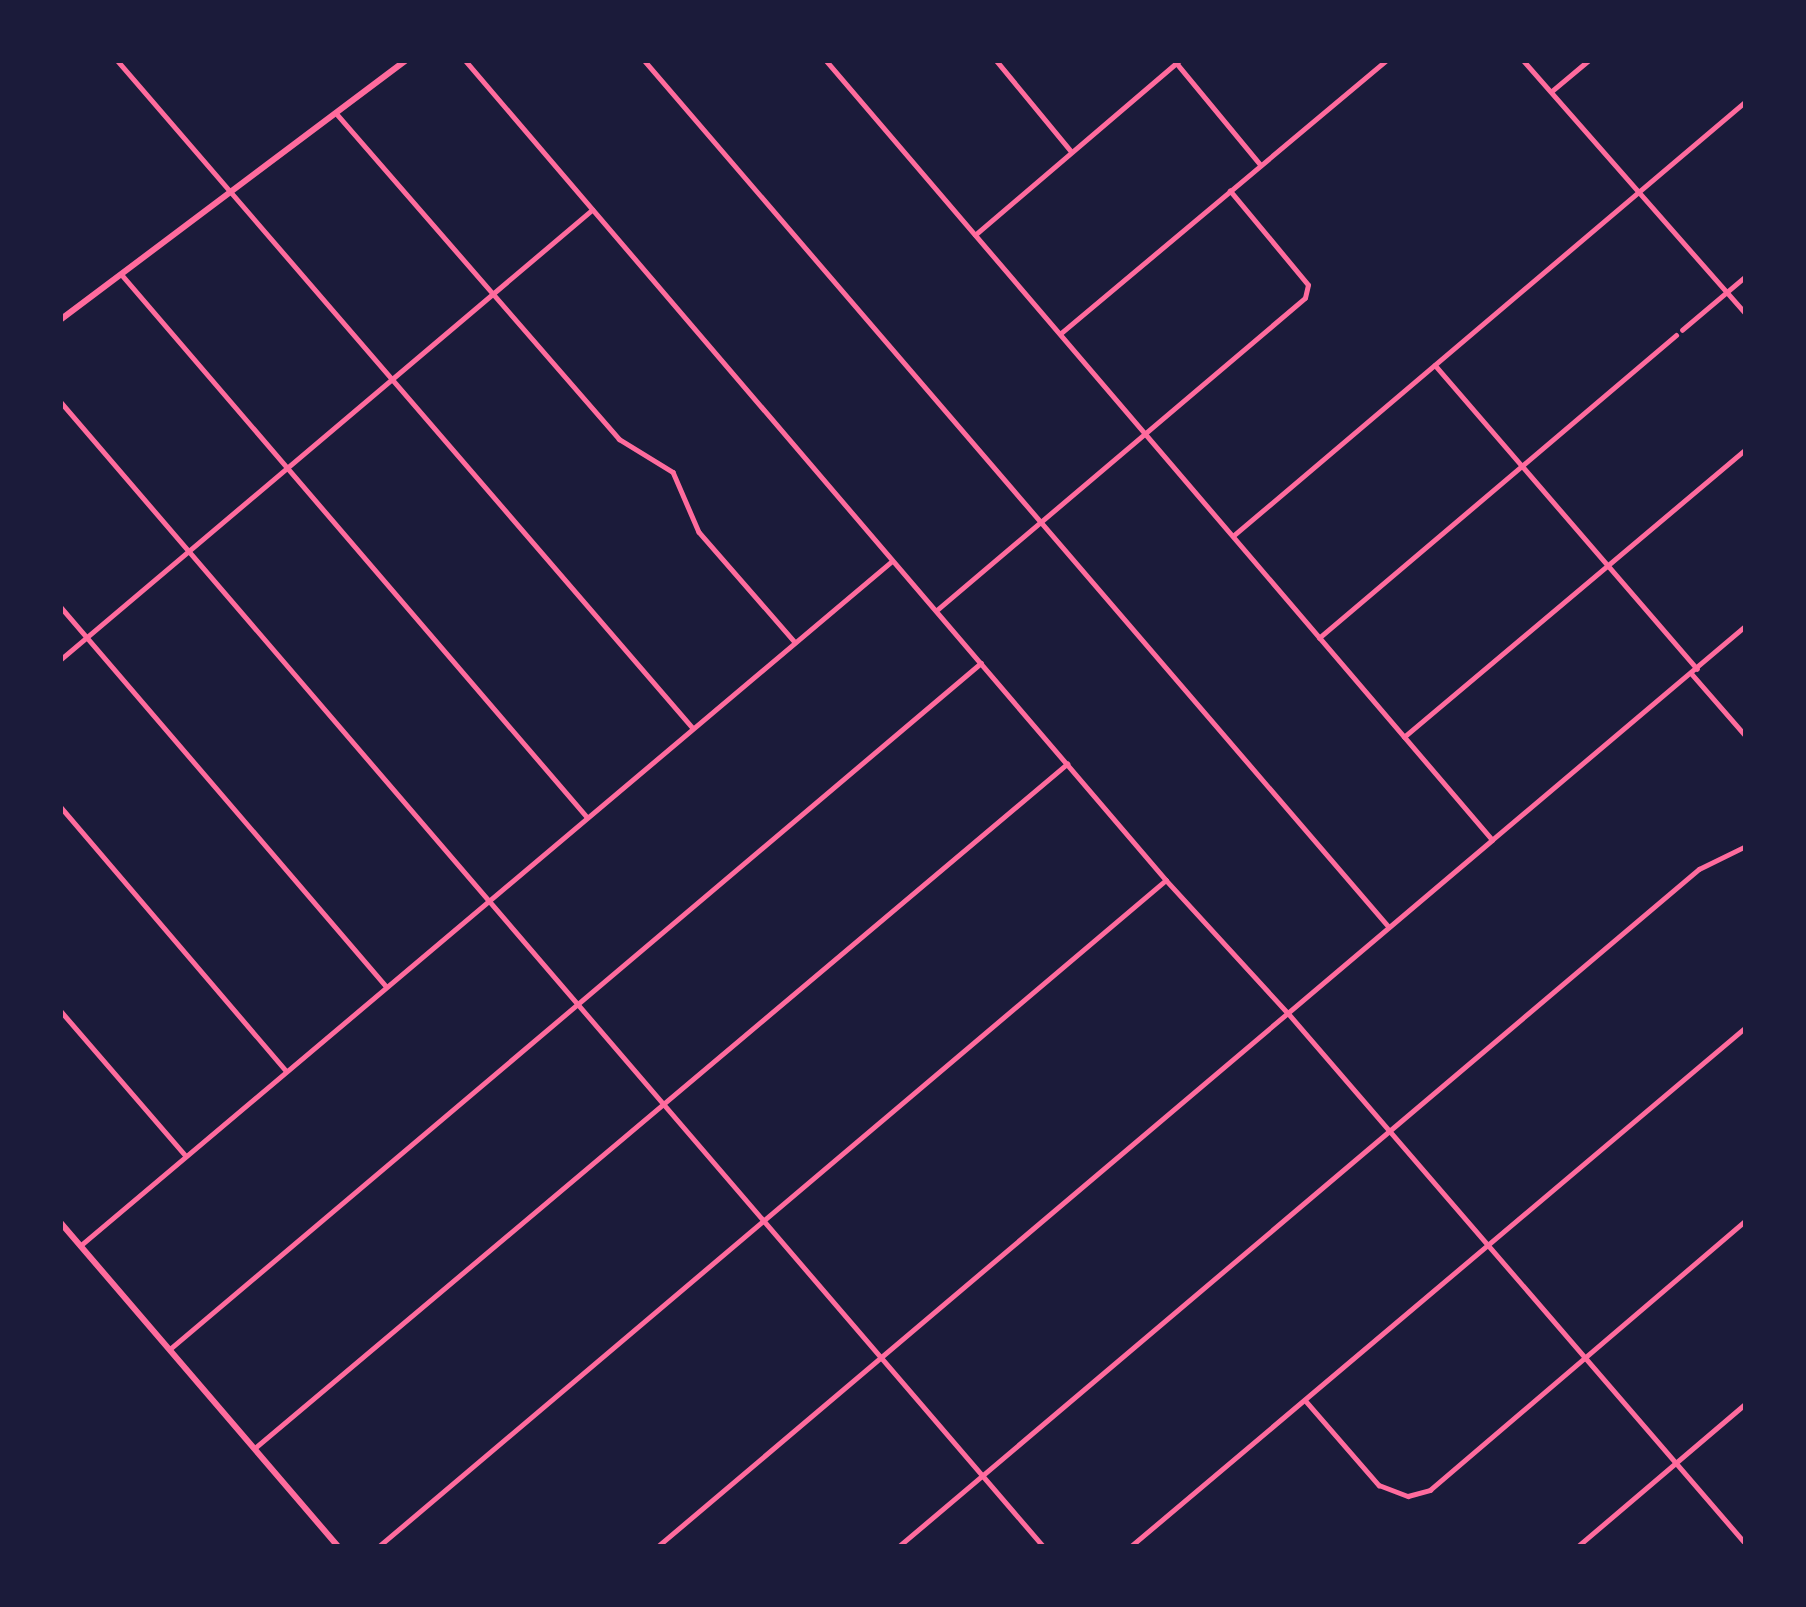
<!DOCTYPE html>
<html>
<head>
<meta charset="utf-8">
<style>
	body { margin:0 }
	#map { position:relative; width:1806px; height:1607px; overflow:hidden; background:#1b1b3a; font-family:Figtree,sans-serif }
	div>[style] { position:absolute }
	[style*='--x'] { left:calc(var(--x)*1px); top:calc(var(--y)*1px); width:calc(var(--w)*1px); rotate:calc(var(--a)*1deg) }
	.minor>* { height:4.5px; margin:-2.25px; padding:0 2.25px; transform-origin:2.25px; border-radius:2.25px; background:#ff6b9d }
	.tertiary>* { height:4.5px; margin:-2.25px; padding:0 2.25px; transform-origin:2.25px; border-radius:2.25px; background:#ff6b9d }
	.secondary>* { height:6px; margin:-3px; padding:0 3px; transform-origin:3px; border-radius:3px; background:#ff6b9d }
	span { translate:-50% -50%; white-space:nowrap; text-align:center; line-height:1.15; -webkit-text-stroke:12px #1b1b3a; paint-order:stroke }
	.frame { position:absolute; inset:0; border:63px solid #1b1b3a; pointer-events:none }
</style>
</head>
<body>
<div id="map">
	<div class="minor">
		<div style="--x:117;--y:60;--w:882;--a:49.23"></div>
		<div style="--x:465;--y:60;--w:1079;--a:49.47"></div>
		<div style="--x:1166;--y:880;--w:180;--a:47.5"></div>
		<div style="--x:1288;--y:1013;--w:701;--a:49.22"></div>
		<div style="--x:644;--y:60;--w:1143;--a:49.33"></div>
		<div style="--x:996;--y:60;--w:118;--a:50.5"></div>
		<div style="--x:1174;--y:60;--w:136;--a:50.4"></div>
		<div style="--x:1523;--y:60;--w:338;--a:48.7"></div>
		<div style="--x:1552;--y:91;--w:48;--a:-40"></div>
		<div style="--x:336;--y:113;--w:432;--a:49"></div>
		<div style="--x:619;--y:439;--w:63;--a:31.4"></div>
		<div style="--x:673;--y:472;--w:65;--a:66.6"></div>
		<div style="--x:699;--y:532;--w:146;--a:48.9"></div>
		<div style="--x:975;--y:235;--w:270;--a:-40.5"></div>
		<div style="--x:122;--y:275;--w:714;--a:49.37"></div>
		<div style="--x:1682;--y:330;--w:84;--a:-40.2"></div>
		<div style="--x:1060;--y:334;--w:426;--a:-40"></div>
		<div style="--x:1435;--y:365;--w:401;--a:49.2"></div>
		<div style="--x:60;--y:401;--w:1510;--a:49.35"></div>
		<div style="--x:1233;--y:536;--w:673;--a:-40.3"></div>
		<div style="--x:60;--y:606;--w:501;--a:49.37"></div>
		<div style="--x:937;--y:610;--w:482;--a:-40.3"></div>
		<div style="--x:1305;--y:298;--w:13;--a:-77"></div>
		<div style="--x:1308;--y:285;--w:122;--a:-129.7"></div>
		<div style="--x:1319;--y:638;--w:468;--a:-40.3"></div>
		<div style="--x:60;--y:660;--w:697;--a:-40.23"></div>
		<div style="--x:1691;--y:673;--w:84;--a:48.9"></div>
		<div style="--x:1404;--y:737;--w:447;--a:-40.1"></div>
		<div style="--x:60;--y:806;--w:348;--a:49.5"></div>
		<div style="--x:60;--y:1010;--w:191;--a:49.2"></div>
		<div style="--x:80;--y:1246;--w:1062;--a:-40.15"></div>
		<div style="--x:170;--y:1349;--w:1062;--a:-40.23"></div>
		<div style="--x:1305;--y:1400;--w:113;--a:49"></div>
		<div style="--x:1379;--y:1485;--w:31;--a:21"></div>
		<div style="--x:1408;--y:1496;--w:23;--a:-15"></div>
		<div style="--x:1430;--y:1490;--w:416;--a:-40.5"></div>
		<div style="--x:255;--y:1448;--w:1062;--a:-40.11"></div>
		<div style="--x:378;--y:1547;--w:1032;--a:-40.25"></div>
		<div style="--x:657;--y:1547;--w:1094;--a:-40.25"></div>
		<div style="--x:1492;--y:840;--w:1026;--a:-130.53"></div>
		<div style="--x:898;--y:1547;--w:1049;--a:-40.25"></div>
		<div style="--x:1699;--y:869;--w:52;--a:-26.1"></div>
		<div style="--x:1130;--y:1547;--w:806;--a:-40.17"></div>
		<div style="--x:1577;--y:1547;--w:222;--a:-40.4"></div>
	</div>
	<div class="tertiary">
		<div style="--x:1492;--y:840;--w:333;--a:-40.2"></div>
	</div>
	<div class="secondary">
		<div style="--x:60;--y:320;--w:433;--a:-36.9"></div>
		<div style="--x:60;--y:1222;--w:428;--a:49.4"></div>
	</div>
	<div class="frame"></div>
</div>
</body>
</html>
